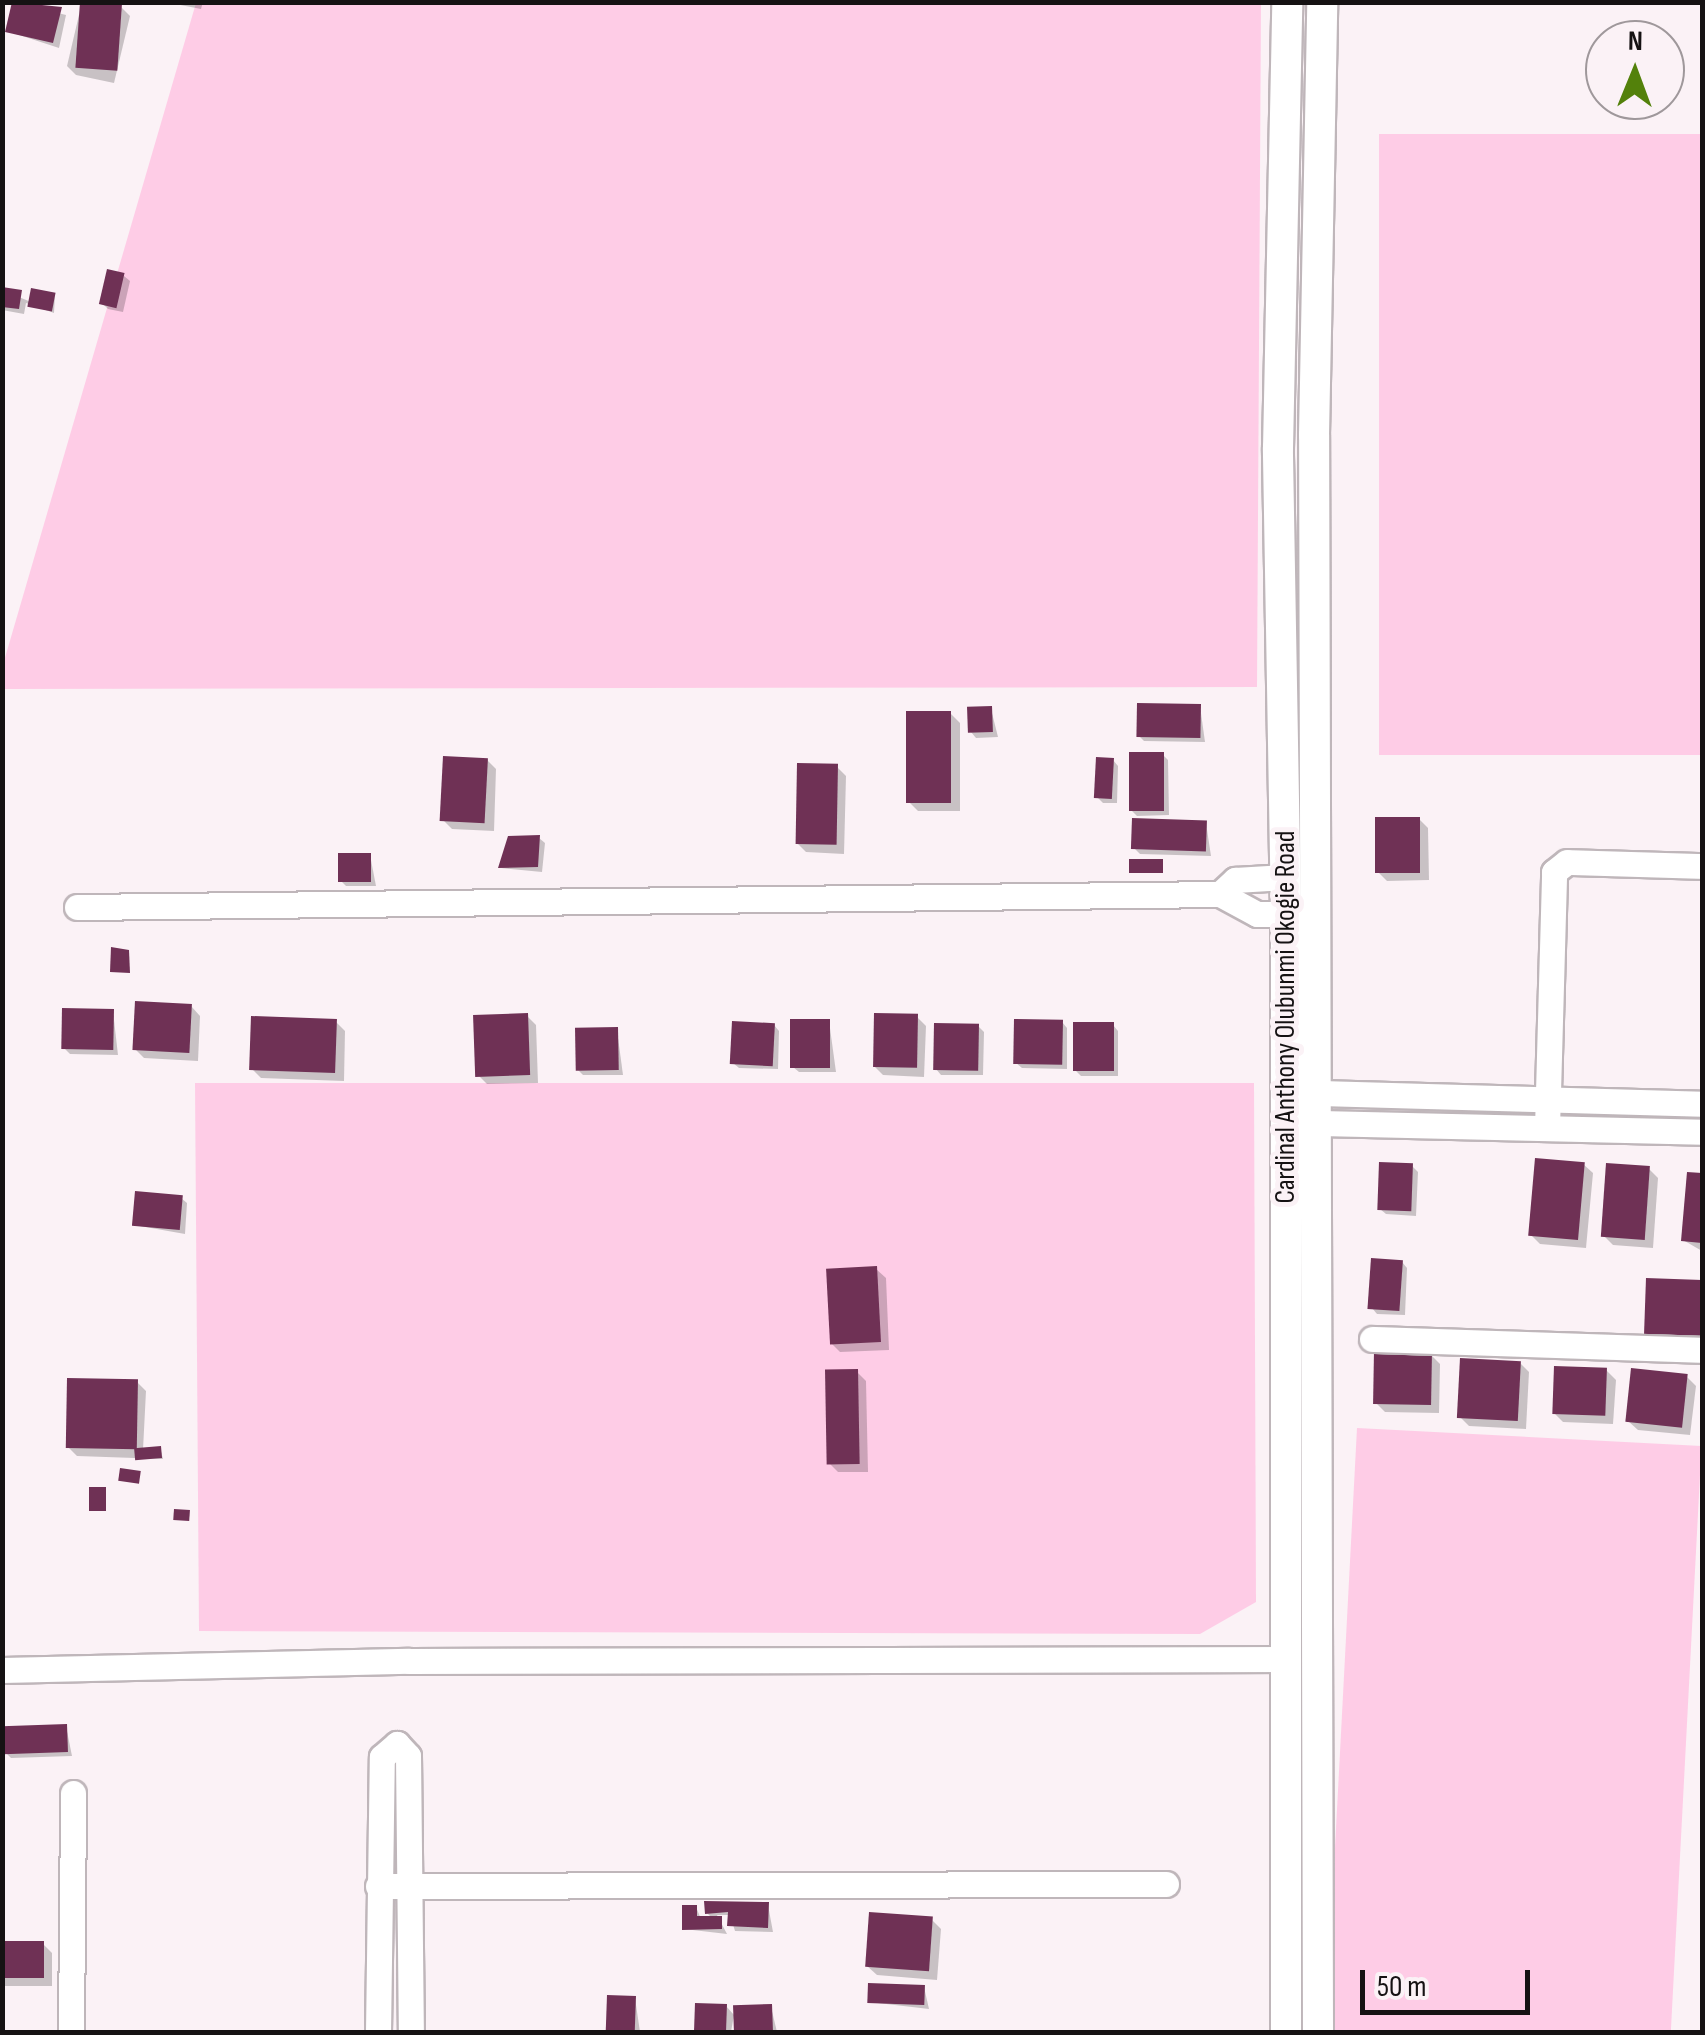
<!DOCTYPE html>
<html>
<head>
<meta charset="utf-8">
<style>
	body { margin:0 }
	#map { position:relative; width:1705px; height:2035px; overflow:hidden; background:#fbf2f6; font-family:"Sofia Sans Condensed",sans-serif }
	div>[style] { position:absolute }
	[style*='--x'] { left:calc(var(--x)*1px); top:calc(var(--y)*1px); width:calc(var(--w)*1px); rotate:calc(var(--a)*1deg) }
	.green>* { inset:0; background:#fecce6; transform-origin:0 0 }
	.shadow>* { inset:0; background:#0003 }
	.building>* { inset:0; background:#6f3155; transform-origin:0 0 }
	.roads { filter:drop-shadow(2px 0 #bfb6ba) drop-shadow(-2px 0 #bfb6ba) drop-shadow(0 2px #bfb6ba) drop-shadow(0 -2px #bfb6ba) }
	.minor>* { height:25px; margin:-12.5px; padding:0 12.5px; transform-origin:12.5px; border-radius:12.5px; background:#fff }
	.tertiary>* { height:30px; margin:-15px; padding:0 15px; transform-origin:15px; border-radius:15px; background:#fff }
	span { translate:-50% -50%; white-space:nowrap; text-align:center; line-height:1.15; -webkit-text-stroke:10px #fbf2f6; paint-order:stroke }
	.street-label { font-size:28px; color:#151213 }
	.frame { position:absolute; inset:0; border:5px solid #151213; pointer-events:none }
	.north { position:absolute; left:1585px; top:20px; width:100px; height:100px; box-sizing:border-box; background:#fbf2f6; border:2px solid #9f989b; border-radius:50%; rotate:1deg; font-size:28px; font-weight:700; line-height:40px; text-align:center; color:#151213 }
	.north::after { content:''; display:block; margin:auto; width:35px; height:45px; background:#53810b; clip-path:polygon(50% 0,100% 100%,50% 72%,0 100%) }
	.scale { position:absolute; left:1360px; top:1970px; width:170px; height:45px; box-sizing:border-box; border:5px solid #151213; border-top:0; padding-left:12px; font-size:30px; line-height:35px; white-space:nowrap; color:#151213; -webkit-text-stroke:8px #fbf2f6; paint-order:stroke }
</style>
</head>
<body>
<div id="map">
	<div class="green">
		<div style="clip-path:polygon(196px 3px,1261px 3px,1257px 687px,3px 689px,2px 668px)"></div>
		<div style="left:1702px;top:134px;width:621px;height:323px;rotate:90deg"></div>
		<div style="clip-path:polygon(195px 1083px,1254px 1083px,1256px 1602px,1200px 1634px,199px 1631px)"></div>
		<div style="left:1357px;top:1428px;width:345px;height:604px;rotate:3deg"></div>
	</div>
	<div class="shadow">
		<div style="clip-path:polygon(14px 2px,66px 15px,59px 48px,7px 31px)"></div>
		<div style="clip-path:polygon(82px 2px,121px 7px,130px 16px,114px 83px,76px 75px,67px 66px)"></div>
		<div style="clip-path:polygon(165px 2px,203px 2px,201px 9px)"></div>
		<div style="clip-path:polygon(124px 276px,130px 281px,123px 312px,108px 309px,102px 303px)"></div>
		<div style="clip-path:polygon(2px 290px,31px 302px,55px 295px,54px 313px,26px 303px,24px 314px,2px 310px)"></div>
		<div style="clip-path:polygon(1200px 706px,1205px 742px,1144px 741px,1139px 736px)"></div>
		<div style="clip-path:polygon(991px 709px,998px 737px,976px 738px,971px 732px)"></div>
		<div style="clip-path:polygon(950px 713px,960px 723px,960px 811px,918px 811px,909px 802px)"></div>
		<div style="clip-path:polygon(1163px 755px,1168px 760px,1169px 815px,1137px 816px,1131px 810px)"></div>
		<div style="clip-path:polygon(487px 760px,496px 769px,494px 831px,452px 829px,443px 820px)"></div>
		<div style="clip-path:polygon(1113px 760px,1118px 766px,1117px 803px,1103px 803px,1097px 797px)"></div>
		<div style="clip-path:polygon(837px 767px,846px 776px,844px 854px,806px 852px,797px 843px)"></div>
		<div style="clip-path:polygon(1419px 819px,1428px 828px,1429px 880px,1387px 881px,1378px 872px)"></div>
		<div style="clip-path:polygon(1206px 823px,1211px 856px,1140px 854px,1134px 848px)"></div>
		<div style="clip-path:polygon(539px 838px,545px 843px,542px 872px,501px 868px)"></div>
		<div style="clip-path:polygon(370px 855px,376px 886px,346px 886px,341px 881px)"></div>
		<div style="clip-path:polygon(191px 1006px,200px 1016px,198px 1061px,144px 1058px,135px 1049px)"></div>
		<div style="clip-path:polygon(113px 1011px,118px 1055px,70px 1054px,64px 1048px)"></div>
		<div style="clip-path:polygon(527px 1016px,536px 1025px,538px 1083px,487px 1084px,478px 1075px)"></div>
		<div style="clip-path:polygon(917px 1017px,926px 1026px,924px 1077px,883px 1075px,874px 1066px)"></div>
		<div style="clip-path:polygon(829px 1021px,836px 1072px,799px 1072px,793px 1067px)"></div>
		<div style="clip-path:polygon(336px 1022px,345px 1031px,344px 1081px,261px 1078px,252px 1069px)"></div>
		<div style="clip-path:polygon(1062px 1022px,1067px 1028px,1067px 1069px,1022px 1068px,1016px 1063px)"></div>
		<div style="clip-path:polygon(774px 1025px,779px 1031px,778px 1069px,739px 1068px,733px 1063px)"></div>
		<div style="clip-path:polygon(1113px 1025px,1118px 1031px,1118px 1076px,1081px 1076px,1075px 1070px)"></div>
		<div style="clip-path:polygon(978px 1026px,984px 1032px,983px 1075px,941px 1075px,936px 1069px)"></div>
		<div style="clip-path:polygon(617px 1030px,623px 1075px,583px 1075px,577px 1069px)"></div>
		<div style="clip-path:polygon(1583px 1164px,1593px 1173px,1586px 1248px,1540px 1244px,1531px 1235px)"></div>
		<div style="clip-path:polygon(1412px 1166px,1418px 1172px,1416px 1216px,1386px 1214px,1380px 1209px)"></div>
		<div style="clip-path:polygon(1649px 1169px,1658px 1178px,1653px 1248px,1613px 1245px,1604px 1236px)"></div>
		<div style="clip-path:polygon(1690px 1174px,1702px 1176px,1702px 1251px,1683px 1240px)"></div>
		<div style="clip-path:polygon(181px 1198px,187px 1203px,185px 1234px,134px 1225px)"></div>
		<div style="clip-path:polygon(1402px 1262px,1407px 1268px,1405px 1315px,1377px 1314px,1372px 1308px)"></div>
		<div style="clip-path:polygon(876px 1269px,886px 1278px,889px 1350px,840px 1352px,831px 1343px)"></div>
		<div style="clip-path:polygon(1701px 1283px,1702px 1346px,1655px 1344px,1646px 1334px)"></div>
		<div style="clip-path:polygon(1431px 1355px,1440px 1364px,1439px 1413px,1385px 1412px,1376px 1403px)"></div>
		<div style="clip-path:polygon(1520px 1363px,1529px 1372px,1526px 1429px,1469px 1426px,1460px 1417px)"></div>
		<div style="clip-path:polygon(1606px 1370px,1616px 1380px,1613px 1424px,1563px 1422px,1554px 1413px)"></div>
		<div style="clip-path:polygon(857px 1372px,866px 1381px,868px 1472px,838px 1472px,829px 1463px)"></div>
		<div style="clip-path:polygon(1686px 1376px,1696px 1386px,1690px 1435px,1638px 1430px,1628px 1421px)"></div>
		<div style="clip-path:polygon(137px 1382px,146px 1391px,143px 1450px,160px 1448px,163px 1459px,77px 1456px,68px 1447px)"></div>
		<div style="clip-path:polygon(66px 1726px,72px 1756px,11px 1758px,5px 1752px)"></div>
		<div style="clip-path:polygon(768px 1905px,773px 1932px,735px 1931px,730px 1915px,717px 1915px,727px 1934px,684px 1929px,696px 1907px,701px 1919px,713px 1919px,707px 1913px)"></div>
		<div style="clip-path:polygon(932px 1920px,941px 1929px,937px 1980px,877px 1975px,867px 1966px)"></div>
		<div style="clip-path:polygon(2px 1943px,43px 1944px,52px 1953px,52px 1986px,2px 1986px)"></div>
		<div style="clip-path:polygon(924px 1987px,929px 2009px,869px 2002px)"></div>
		<div style="clip-path:polygon(635px 1998px,640px 2032px,611px 2032px,609px 2031px)"></div>
		<div style="clip-path:polygon(698px 2006px,726px 2006px,734px 2015px,731px 2032px,698px 2032px)"></div>
		<div style="clip-path:polygon(771px 2007px,777px 2032px,736px 2032px,736px 2008px)"></div>
	</div>
	<div class="building">
		<div style="clip-path:polygon(12px 2px,62px 7px,53px 43px,5px 32px)"></div>
		<div style="left:80px;top:2px;width:42px;height:66px;rotate:4deg"></div>
		<div style="left:107px;top:269px;width:18px;height:36px;rotate:13deg"></div>
		<div style="clip-path:polygon(2px 287px,22px 290px,19px 309px,2px 307px)"></div>
		<div style="left:31px;top:288px;width:25px;height:19px;rotate:11deg"></div>
		<div style="left:1137px;top:703px;width:64px;height:34px;rotate:1deg"></div>
		<div style="left:992px;top:706px;width:26px;height:25px;rotate:88deg"></div>
		<div style="left:906px;top:711px;width:45px;height:92px"></div>
		<div style="left:1129px;top:752px;width:35px;height:59px"></div>
		<div style="left:443px;top:756px;width:45px;height:65px;rotate:3deg"></div>
		<div style="left:1096px;top:757px;width:18px;height:41px;rotate:3deg"></div>
		<div style="left:797px;top:763px;width:41px;height:81px;rotate:1deg"></div>
		<div style="left:1375px;top:817px;width:45px;height:56px"></div>
		<div style="left:1132px;top:818px;width:75px;height:31px;rotate:2deg"></div>
		<div style="clip-path:polygon(540px 835px,538px 867px,498px 868px,508px 836px)"></div>
		<div style="left:338px;top:853px;width:33px;height:29px"></div>
		<div style="left:1163px;top:859px;width:14px;height:34px;rotate:90deg"></div>
		<div style="clip-path:polygon(111px 947px,129px 950px,130px 973px,110px 972px)"></div>
		<div style="left:135px;top:1001px;width:57px;height:49px;rotate:3deg"></div>
		<div style="left:62px;top:1008px;width:52px;height:41px;rotate:1deg"></div>
		<div style="left:528px;top:1013px;width:62px;height:55px;rotate:88deg"></div>
		<div style="left:874px;top:1013px;width:44px;height:54px;rotate:1deg"></div>
		<div style="left:251px;top:1016px;width:86px;height:54px;rotate:2deg"></div>
		<div style="left:790px;top:1019px;width:40px;height:49px"></div>
		<div style="left:1014px;top:1019px;width:49px;height:45px;rotate:1deg"></div>
		<div style="left:732px;top:1021px;width:43px;height:43px;rotate:3deg"></div>
		<div style="left:1073px;top:1022px;width:41px;height:49px"></div>
		<div style="left:934px;top:1023px;width:45px;height:47px;rotate:1deg"></div>
		<div style="left:618px;top:1027px;width:43px;height:43px;rotate:89deg"></div>
		<div style="left:1535px;top:1158px;width:50px;height:78px;rotate:5deg"></div>
		<div style="left:1379px;top:1162px;width:34px;height:48px;rotate:2deg"></div>
		<div style="left:1606px;top:1163px;width:44px;height:74px;rotate:4deg"></div>
		<div style="clip-path:polygon(1687px 1172px,1702px 1173px,1702px 1243px,1681px 1241px)"></div>
		<div style="left:135px;top:1191px;width:48px;height:35px;rotate:5deg"></div>
		<div style="left:1371px;top:1258px;width:32px;height:51px;rotate:4deg"></div>
		<div style="left:877px;top:1266px;width:76px;height:51px;rotate:87deg"></div>
		<div style="left:1646px;top:1278px;width:56px;height:57px;rotate:2deg"></div>
		<div style="left:1374px;top:1351px;width:58px;height:53px;rotate:1deg"></div>
		<div style="left:1460px;top:1358px;width:61px;height:60px;rotate:3deg"></div>
		<div style="left:1554px;top:1366px;width:53px;height:48px;rotate:2deg"></div>
		<div style="left:1631px;top:1368px;width:57px;height:54px;rotate:6deg"></div>
		<div style="left:858px;top:1369px;width:95px;height:33px;rotate:89deg"></div>
		<div style="left:67px;top:1378px;width:71px;height:70px;rotate:1deg"></div>
		<div style="left:161px;top:1446px;width:12px;height:27px;rotate:85deg"></div>
		<div style="left:120px;top:1468px;width:21px;height:13px;rotate:8deg"></div>
		<div style="left:89px;top:1487px;width:17px;height:24px"></div>
		<div style="left:174px;top:1509px;width:16px;height:11px;rotate:4deg"></div>
		<div style="left:67px;top:1724px;width:28px;height:65px;rotate:88deg"></div>
		<div style="clip-path:polygon(704px 1901px,769px 1902px,768px 1928px,727px 1926px,728px 1912px,705px 1914px)"></div>
		<div style="clip-path:polygon(682px 1905px,697px 1905px,697px 1916px,722px 1916px,722px 1929px,682px 1930px)"></div>
		<div style="left:869px;top:1912px;width:64px;height:55px;rotate:4deg"></div>
		<div style="left:2px;top:1941px;width:42px;height:37px"></div>
		<div style="left:868px;top:1983px;width:57px;height:20px;rotate:2deg"></div>
		<div style="left:607px;top:1995px;width:29px;height:37px;rotate:2deg"></div>
		<div style="left:695px;top:2003px;width:32px;height:29px;rotate:2deg"></div>
		<div style="left:772px;top:2004px;width:28px;height:39px;rotate:88deg"></div>
	</div>
	<div class="roads">
		<div class="minor">
			<div style="--x:1220;--y:894;--w:21;--a:-43"></div>
			<div style="--x:1235;--y:880;--w:50;--a:-3.4"></div>
			<div style="--x:77;--y:907;--w:1143;--a:-0.65"></div>
			<div style="--x:1220;--y:894;--w:42;--a:28.4"></div>
			<div style="--x:1257;--y:914;--w:29;--a:0"></div>
			<div style="--x:1320;--y:1093;--w:382;--a:1.6"></div>
			<div style="--x:1320;--y:1123;--w:382;--a:1.3"></div>
			<div style="--x:1547;--y:1128;--w:256;--a:-88.4"></div>
			<div style="--x:1554;--y:872;--w:16;--a:-38"></div>
			<div style="--x:1567;--y:862;--w:135;--a:1.7"></div>
			<div style="--x:1372;--y:1339;--w:330;--a:1.9"></div>
			<div style="--x:2;--y:1670;--w:407;--a:-1.3"></div>
			<div style="--x:409;--y:1661;--w:879;--a:-0.13"></div>
			<div style="--x:378;--y:1886;--w:788;--a:-0.15"></div>
			<div style="--x:71;--y:2032;--w:239;--a:-89.5"></div>
			<div style="--x:378;--y:2032;--w:275;--a:-89.2"></div>
			<div style="--x:382;--y:1757;--w:20;--a:-41"></div>
			<div style="--x:397;--y:1744;--w:16;--a:47"></div>
			<div style="--x:408;--y:1756;--w:276;--a:89.4"></div>
		</div>
		<div class="tertiary">
			<div style="--x:1286;--y:2032;--w:1118;--a:-90"></div>
			<div style="--x:1286;--y:914;--w:466;--a:-91"></div>
			<div style="--x:1278;--y:448;--w:446;--a:-88.8"></div>
			<div style="--x:1318;--y:2032;--w:1597;--a:-90.14"></div>
			<div style="--x:1314;--y:435;--w:433;--a:-88.9"></div>
		</div>
	</div>
	<div class="street-label">
		<span style="left:1286px;top:1017px;rotate:-90deg">Cardinal Anthony Olubunmi Okogie Road</span>
	</div>
	<div class="frame"></div>
	<div class="north">N</div>
	<div class="scale">50 m</div>
</div>
</body>
</html>
